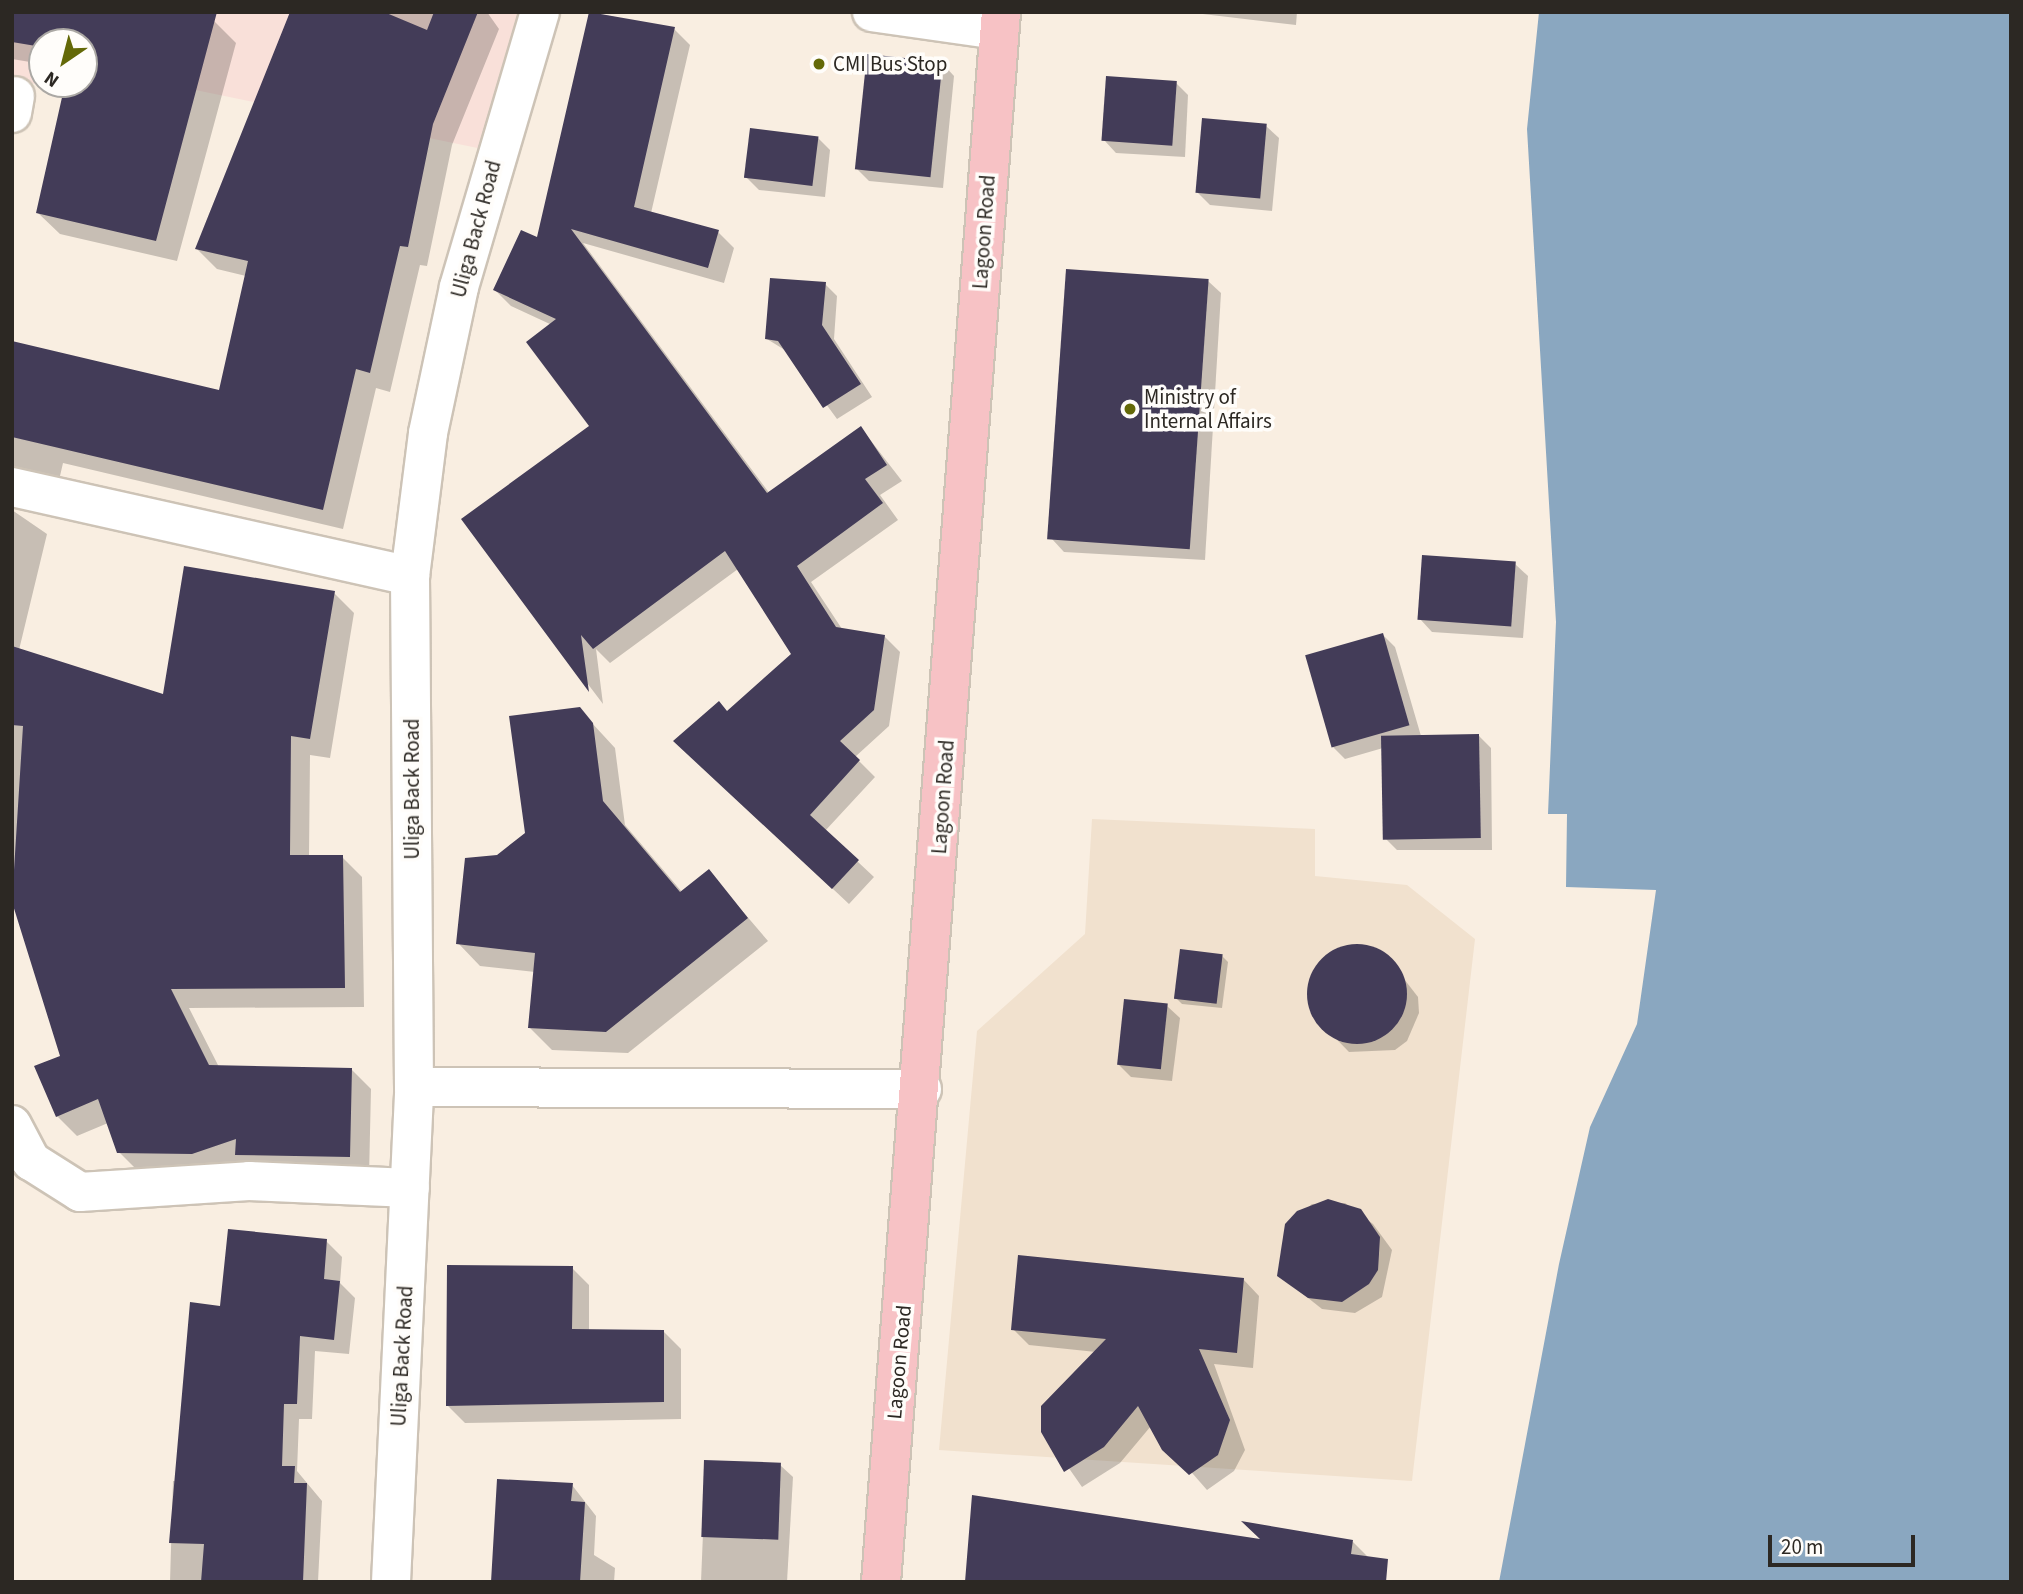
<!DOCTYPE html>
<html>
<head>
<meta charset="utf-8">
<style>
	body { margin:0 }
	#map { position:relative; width:2023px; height:1594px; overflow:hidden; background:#f9eee1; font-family:"Source Sans 3",sans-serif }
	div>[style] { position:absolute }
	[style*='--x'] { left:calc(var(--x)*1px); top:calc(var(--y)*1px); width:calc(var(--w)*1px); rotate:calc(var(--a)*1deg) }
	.built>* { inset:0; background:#f1e1ce }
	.education>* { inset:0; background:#f9e0d9 }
	.water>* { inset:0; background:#8aa7c0 }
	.shadow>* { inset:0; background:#0003 }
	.building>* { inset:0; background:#433c58; transform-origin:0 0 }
	.round { border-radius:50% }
	.roads { filter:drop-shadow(2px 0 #cdc3b6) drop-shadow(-2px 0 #cdc3b6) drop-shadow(0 2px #cdc3b6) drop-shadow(0 -2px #cdc3b6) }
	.street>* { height:38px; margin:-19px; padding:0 19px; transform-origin:19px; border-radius:19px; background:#fff }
	.primary>* { height:38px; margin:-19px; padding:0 19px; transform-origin:19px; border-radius:19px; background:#f7c2c5 }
	.dots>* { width:19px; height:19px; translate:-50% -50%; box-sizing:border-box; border:4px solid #fffdfa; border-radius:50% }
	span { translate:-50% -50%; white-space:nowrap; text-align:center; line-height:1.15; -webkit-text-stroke:7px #fffdfa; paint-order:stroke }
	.poi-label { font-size:21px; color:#2c2823 }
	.left { translate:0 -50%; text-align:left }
	.street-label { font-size:21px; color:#2c2823 }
	.frame { position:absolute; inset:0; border:14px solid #2c2823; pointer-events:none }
	.north { position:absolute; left:28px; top:28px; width:70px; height:70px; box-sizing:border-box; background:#fffdfa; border:2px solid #aba8a4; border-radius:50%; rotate:215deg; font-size:19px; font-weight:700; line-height:28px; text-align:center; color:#2c2823 }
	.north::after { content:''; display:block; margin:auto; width:24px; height:32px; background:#646908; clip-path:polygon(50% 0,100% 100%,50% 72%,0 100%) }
	.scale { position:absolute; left:1768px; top:1535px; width:147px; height:32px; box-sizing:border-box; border:4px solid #2c2823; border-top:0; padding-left:9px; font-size:21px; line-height:24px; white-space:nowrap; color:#2c2823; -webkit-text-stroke:5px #fffdfa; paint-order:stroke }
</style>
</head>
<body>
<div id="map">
	<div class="built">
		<div style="clip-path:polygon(1092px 819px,1315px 829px,1315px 876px,1407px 885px,1475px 939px,1412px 1481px,939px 1450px,977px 1031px,1085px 934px)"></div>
	</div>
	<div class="education">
		<div style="clip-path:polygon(12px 12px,540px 12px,497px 152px,84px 67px,84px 42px,42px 42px,46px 87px,12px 78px)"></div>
	</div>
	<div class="water">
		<div style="clip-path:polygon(1539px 12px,2011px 12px,2011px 1582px,1499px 1582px,1559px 1264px,1590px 1127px,1637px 1024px,1656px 890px,1566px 887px,1567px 814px,1548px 814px,1556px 622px,1527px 129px)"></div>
	</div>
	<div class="shadow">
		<div style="clip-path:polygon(12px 12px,214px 21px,236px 43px,177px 261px,60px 234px,38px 213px,67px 84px,84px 84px,84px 42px,42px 42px,42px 64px,12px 59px)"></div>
		<div style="clip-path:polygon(292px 12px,487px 12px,499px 29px,452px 145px,427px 266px,420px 265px,390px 392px,376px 388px,343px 529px,63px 463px,57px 489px,12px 501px,12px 343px,220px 392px,246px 276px,217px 269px,197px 249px)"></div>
		<div style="clip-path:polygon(590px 12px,674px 29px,690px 45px,651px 213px,718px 232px,734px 248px,724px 283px,583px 243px,770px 494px,861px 428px,902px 481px,880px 495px,898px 520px,811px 582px,842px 629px,884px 636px,900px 652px,889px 726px,855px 757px,875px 777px,825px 831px,874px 877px,849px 904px,691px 756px,728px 713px,793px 654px,738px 569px,610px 663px,596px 649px,603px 704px,463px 519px,591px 426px,552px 325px,511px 306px,495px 290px,539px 240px)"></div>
		<div style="clip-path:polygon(1186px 12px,1297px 12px,1296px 25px)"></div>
		<div style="clip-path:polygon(942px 63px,954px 76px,943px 188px,869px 181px,856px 168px)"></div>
		<div style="clip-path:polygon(1176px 83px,1188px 95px,1185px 157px,1116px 153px,1104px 140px)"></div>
		<div style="clip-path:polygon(1266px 126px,1279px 138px,1272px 211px,1210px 205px,1198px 193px)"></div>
		<div style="clip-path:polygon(818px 138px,830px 150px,825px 197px,759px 190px,746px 177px)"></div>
		<div style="clip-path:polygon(1208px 281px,1221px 293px,1205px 560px,1064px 552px,1052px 539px)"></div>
		<div style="clip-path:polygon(825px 284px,837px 296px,834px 339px,872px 397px,837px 419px,788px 352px,767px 339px)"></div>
		<div style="clip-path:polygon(12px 510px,47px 534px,19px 650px,164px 696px,334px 593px,354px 613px,330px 758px,310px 755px,309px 857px,342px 857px,362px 877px,364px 1007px,189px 1008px,219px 1067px,351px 1069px,371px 1089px,369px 1177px,139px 1172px,119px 1152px,108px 1123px,77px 1136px,57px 1116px,62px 1057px,12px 898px)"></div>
		<div style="clip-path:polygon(1515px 564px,1528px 576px,1523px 638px,1432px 632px,1420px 619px)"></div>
		<div style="clip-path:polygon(1383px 635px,1395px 647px,1421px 736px,1479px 736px,1491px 748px,1492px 850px,1397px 850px,1385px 838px,1383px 748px,1345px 759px,1333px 747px)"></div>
		<div style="clip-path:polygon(579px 709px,615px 748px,625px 825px,682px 892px,709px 872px,768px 941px,628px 1053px,552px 1050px,530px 1028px,535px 972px,480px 966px,458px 943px,498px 857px,527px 834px)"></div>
		<div style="clip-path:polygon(1357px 946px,1387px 957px,1418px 997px,1419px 1013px,1407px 1041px,1395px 1050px,1349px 1052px,1313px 1015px,1310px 983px,1327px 957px)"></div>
		<div style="clip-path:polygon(1222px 956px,1228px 962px,1222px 1008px,1182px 1004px,1176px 998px)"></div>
		<div style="clip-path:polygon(1167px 1006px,1180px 1018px,1172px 1081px,1131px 1077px,1118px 1064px)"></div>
		<div style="clip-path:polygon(1345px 1203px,1373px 1224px,1392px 1250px,1382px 1297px,1355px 1313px,1322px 1309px,1279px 1275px,1287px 1225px,1312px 1204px)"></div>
		<div style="clip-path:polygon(326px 1241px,342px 1257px,340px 1283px,355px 1298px,349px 1354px,315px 1351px,312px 1419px,299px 1419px,297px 1471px,322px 1501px,318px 1582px,170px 1582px,173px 1481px,181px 1481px,222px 1308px)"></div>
		<div style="clip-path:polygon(572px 1268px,589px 1285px,589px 1331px,664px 1332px,681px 1349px,681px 1419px,465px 1423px,448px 1406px)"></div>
		<div style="clip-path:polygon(1243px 1279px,1259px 1296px,1253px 1368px,1214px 1364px,1245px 1450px,1234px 1471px,1207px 1490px,1151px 1426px,1120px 1463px,1082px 1487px,1043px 1431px,1096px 1352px,1029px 1345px,1013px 1329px)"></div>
		<div style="clip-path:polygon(706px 1461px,780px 1465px,793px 1477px,787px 1582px,701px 1582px)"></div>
		<div style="clip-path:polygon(572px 1485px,596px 1516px,594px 1555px,615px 1568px,614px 1582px,496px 1582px)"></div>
		<div style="clip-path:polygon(1264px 1542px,1353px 1542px,1369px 1558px)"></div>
	</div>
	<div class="building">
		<div style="clip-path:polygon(12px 12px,217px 12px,156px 241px,36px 213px,65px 84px,84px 84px,84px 42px,42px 42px,42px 47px,12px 42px)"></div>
		<div style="clip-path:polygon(290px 12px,384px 12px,427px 30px,434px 12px,478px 12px,433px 124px,408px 247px,400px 246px,370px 373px,356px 369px,323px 510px,12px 437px,12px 341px,219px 390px,248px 261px,195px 249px)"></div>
		<div style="clip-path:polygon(589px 12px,675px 27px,634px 207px,719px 230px,708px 268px,571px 229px,767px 493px,861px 426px,887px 465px,865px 479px,883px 503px,797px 566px,836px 627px,885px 635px,874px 710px,840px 741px,860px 760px,810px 815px,859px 860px,832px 889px,673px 741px,719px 701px,727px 711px,791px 654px,725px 551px,593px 649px,581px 635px,589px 692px,461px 519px,589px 426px,526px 342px,556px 319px,493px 290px,521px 230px,537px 237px)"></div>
		<div style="left:867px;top:54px;width:76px;height:116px;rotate:6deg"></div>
		<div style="left:1106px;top:76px;width:71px;height:65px;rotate:4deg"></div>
		<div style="left:1202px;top:118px;width:65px;height:75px;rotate:5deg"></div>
		<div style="left:750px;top:128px;width:69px;height:50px;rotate:7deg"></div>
		<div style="left:1066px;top:269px;width:143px;height:271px;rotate:4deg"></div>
		<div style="clip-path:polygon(770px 278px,826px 282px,822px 325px,861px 384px,823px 408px,778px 341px,765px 339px)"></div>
		<div style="left:1422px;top:555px;width:94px;height:65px;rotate:4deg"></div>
		<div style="clip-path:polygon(184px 566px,335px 591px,310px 739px,291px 736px,290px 855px,343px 855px,345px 988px,171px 989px,209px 1065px,352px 1068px,350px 1157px,235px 1155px,236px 1139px,192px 1154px,117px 1153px,98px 1099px,56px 1117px,34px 1066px,60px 1056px,12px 902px,23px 726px,12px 725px,12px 646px,163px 694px)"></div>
		<div style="left:1383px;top:633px;width:96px;height:81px;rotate:74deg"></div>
		<div style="clip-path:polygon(580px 707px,593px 723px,603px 801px,680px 892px,709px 869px,748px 918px,606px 1032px,528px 1028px,535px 953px,456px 944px,465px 858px,497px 855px,525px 833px,509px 716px)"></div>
		<div style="left:1479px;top:734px;width:104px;height:98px;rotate:89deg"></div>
		<div class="round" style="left:1307px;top:944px;width:100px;height:100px"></div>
		<div style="left:1180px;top:949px;width:43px;height:50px;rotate:7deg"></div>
		<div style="left:1124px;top:999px;width:44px;height:66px;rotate:6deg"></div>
		<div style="clip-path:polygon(1328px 1199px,1361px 1209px,1380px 1237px,1378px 1270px,1369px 1284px,1342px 1302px,1308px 1298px,1277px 1276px,1285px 1224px,1297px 1211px)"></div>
		<div style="clip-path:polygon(228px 1229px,327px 1239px,324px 1279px,340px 1281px,334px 1340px,300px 1336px,297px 1404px,284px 1404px,282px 1466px,295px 1466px,294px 1483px,307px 1483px,303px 1582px,201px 1582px,204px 1544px,169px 1543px,190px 1302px,220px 1306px)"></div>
		<div style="clip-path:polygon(1018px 1255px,1244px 1278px,1237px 1353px,1199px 1349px,1230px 1420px,1218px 1455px,1189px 1475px,1162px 1450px,1138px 1406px,1104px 1447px,1064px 1472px,1041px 1432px,1041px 1406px,1106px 1339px,1011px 1330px)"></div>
		<div style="clip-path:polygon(447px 1265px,573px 1266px,572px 1329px,664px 1330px,664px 1402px,446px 1406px)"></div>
		<div style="left:704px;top:1460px;width:77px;height:77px;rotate:2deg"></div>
		<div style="clip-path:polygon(497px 1479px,573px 1483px,571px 1501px,585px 1502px,580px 1582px,491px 1582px)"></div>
		<div style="clip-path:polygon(972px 1495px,1260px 1539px,1241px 1521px,1353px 1540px,1351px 1554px,1388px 1559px,1386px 1582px,965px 1582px)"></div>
	</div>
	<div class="roads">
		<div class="street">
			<div style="--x:872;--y:12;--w:127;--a:8.1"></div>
			<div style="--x:12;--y:113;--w:17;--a:-80"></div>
			<div style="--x:12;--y:487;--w:408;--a:12.6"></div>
			<div style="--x:414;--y:1087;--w:508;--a:0.23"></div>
			<div style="--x:12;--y:1125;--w:41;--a:62.2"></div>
			<div style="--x:31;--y:1161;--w:58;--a:32.3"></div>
			<div style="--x:80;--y:1192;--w:169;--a:-3.7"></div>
			<div style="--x:249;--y:1181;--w:161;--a:2.5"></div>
			<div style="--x:391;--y:1582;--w:496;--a:-87.3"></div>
			<div style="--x:414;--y:1087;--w:511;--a:-90.45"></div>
			<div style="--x:410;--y:576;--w:144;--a:-82.8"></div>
			<div style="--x:428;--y:433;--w:149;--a:-78"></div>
			<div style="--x:459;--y:287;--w:287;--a:-73.6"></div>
		</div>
		<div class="primary">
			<div style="--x:881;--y:1582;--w:1575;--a:-85.63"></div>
		</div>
	</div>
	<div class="dots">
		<div style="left:819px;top:64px;background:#646908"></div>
		<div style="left:1130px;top:409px;background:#646908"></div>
	</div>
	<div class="poi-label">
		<span class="left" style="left:833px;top:64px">CMI Bus Stop</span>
		<span class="left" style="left:1144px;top:409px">Ministry of<br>Internal Affairs</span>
	</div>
	<div class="street-label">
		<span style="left:476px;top:229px;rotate:-75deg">Uliga Back Road</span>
		<span style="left:984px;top:232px;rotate:-86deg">Lagoon Road</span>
		<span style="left:412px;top:789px;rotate:-90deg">Uliga Back Road</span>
		<span style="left:943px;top:797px;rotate:-86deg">Lagoon Road</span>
		<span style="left:402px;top:1356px;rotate:-87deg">Uliga Back Road</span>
		<span style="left:899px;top:1362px;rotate:-85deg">Lagoon Road</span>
	</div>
	<div class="frame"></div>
	<div class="north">N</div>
	<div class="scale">20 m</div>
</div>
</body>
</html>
